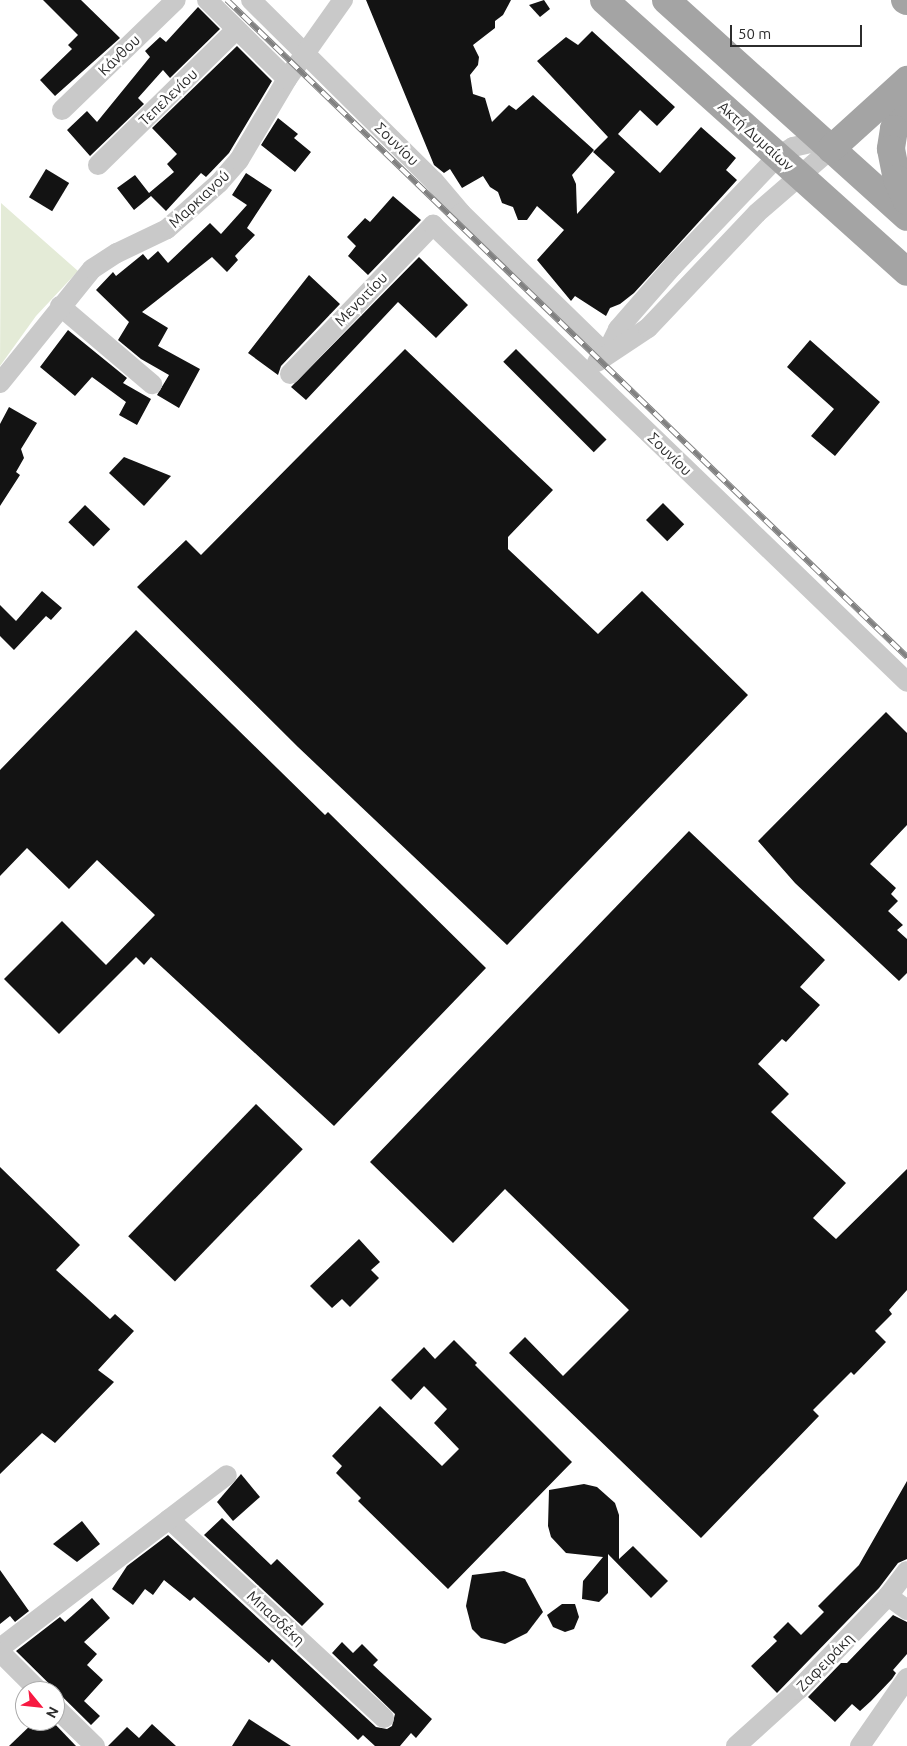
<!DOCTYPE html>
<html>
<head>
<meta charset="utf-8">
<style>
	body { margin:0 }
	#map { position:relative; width:907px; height:1746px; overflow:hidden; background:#fff; font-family:Ubuntu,sans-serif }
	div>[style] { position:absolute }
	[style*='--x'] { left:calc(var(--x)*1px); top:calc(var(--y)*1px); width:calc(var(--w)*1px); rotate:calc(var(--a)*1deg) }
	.green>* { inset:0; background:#e4ebd7 }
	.building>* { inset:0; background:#131313; transform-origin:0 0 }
	.minor>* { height:20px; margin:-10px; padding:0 10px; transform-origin:10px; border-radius:10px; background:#c9c9c9 }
	.primary>* { height:28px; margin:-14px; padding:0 14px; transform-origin:14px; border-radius:14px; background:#a4a4a4 }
	.rail>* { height:5.5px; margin-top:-2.75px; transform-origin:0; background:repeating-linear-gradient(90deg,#fff 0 11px,#818181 0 22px); box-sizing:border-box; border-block:1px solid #818181 }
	span { translate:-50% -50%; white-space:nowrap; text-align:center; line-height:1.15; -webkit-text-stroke:5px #fff; paint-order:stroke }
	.street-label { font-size:15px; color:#2c2c2c }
	.north { position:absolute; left:15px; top:1681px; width:50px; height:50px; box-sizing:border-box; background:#fff; border:1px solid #ababab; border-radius:50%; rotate:118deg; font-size:14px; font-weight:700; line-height:20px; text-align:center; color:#2c2c2c }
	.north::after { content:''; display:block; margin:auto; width:18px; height:22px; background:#f71941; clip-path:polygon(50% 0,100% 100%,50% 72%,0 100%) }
	.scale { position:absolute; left:730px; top:25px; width:132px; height:22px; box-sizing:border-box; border:2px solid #2c2c2c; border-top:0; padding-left:6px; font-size:15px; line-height:18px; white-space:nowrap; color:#2c2c2c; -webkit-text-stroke:4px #fff; paint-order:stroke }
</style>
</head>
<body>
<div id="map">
	<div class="green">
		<div style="clip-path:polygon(1px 203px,78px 271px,36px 316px,0 366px)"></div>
	</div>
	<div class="building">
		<div style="clip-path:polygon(43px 0,81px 0,120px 38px,55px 96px,40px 80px,72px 49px,68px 45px,78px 35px)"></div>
		<div style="clip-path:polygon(366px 0,511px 0,503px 15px,495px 21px,495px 28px,473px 45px,479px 57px,478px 65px,470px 75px,473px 94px,485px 98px,492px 122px,509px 105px,516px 110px,533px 95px,594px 150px,572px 175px,576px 184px,577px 214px,615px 172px,593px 152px,608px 137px,537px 61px,566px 37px,578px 45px,592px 31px,675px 107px,657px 126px,640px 110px,618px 134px,660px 173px,701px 127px,736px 158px,726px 170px,737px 180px,634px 293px,620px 304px,610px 308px,606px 316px,575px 296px,571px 301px,537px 260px,564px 230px,537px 206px,527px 220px,518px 220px,513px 207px,502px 203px,498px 192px,490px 187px,483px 176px,462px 188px,450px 169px,444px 173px,434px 165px)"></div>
		<div style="clip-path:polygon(544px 0,550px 9px,540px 17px,529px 5px)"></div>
		<div style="clip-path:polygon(198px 7px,220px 29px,170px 78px,163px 70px,138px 98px,144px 104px,90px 156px,67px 130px,87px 111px,97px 122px,150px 57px,145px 51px,160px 37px,166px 42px)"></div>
		<div style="clip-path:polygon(237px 46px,272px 81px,229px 153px,206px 177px,201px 173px,166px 211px,151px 196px,134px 210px,117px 188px,135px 175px,149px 193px,174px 172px,167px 164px,177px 154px,152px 128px)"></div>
		<div style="clip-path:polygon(278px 118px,298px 134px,294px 138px,311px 152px,295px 172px,261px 145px)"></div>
		<div style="left:46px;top:169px;width:27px;height:33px;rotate:31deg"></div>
		<div style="clip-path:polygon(246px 173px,272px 190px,247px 228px,255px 235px,235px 256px,238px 260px,227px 272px,212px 257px,142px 312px,168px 328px,158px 346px,200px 369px,179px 408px,157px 395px,169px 375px,141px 359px,118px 340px,129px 322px,96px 290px,113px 272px,116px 276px,143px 254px,148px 260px,158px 251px,168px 263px,210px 223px,221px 234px,247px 205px,232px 195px)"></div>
		<div style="clip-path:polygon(393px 196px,421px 220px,368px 275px,348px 256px,356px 246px,347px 237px,365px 218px,370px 222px)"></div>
		<div style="clip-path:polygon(419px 257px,468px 305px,436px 338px,398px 302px,306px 400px,291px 387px)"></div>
		<div style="clip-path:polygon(309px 275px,340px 304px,281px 366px,278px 375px,248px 353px)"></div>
		<div style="clip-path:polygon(68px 330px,127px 378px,123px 383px,151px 399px,137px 425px,119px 415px,126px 402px,92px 377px,75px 396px,40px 367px)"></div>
		<div style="clip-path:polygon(810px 340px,880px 402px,835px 456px,811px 436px,834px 409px,787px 367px)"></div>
		<div style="clip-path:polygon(405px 349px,553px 490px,508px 537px,508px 549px,598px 634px,642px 591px,748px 695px,507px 945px,298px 747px,137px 587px,186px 540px,201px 555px)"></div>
		<div style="left:516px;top:349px;width:128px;height:18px;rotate:45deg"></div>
		<div style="clip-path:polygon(9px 407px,37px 423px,21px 449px,24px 458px,16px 472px,20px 475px,0 506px,0 424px)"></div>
		<div style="clip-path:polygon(124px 457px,171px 476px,144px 506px,109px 473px)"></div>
		<div style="left:663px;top:503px;width:30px;height:24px;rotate:45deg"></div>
		<div style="left:85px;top:505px;width:35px;height:24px;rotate:44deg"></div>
		<div style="clip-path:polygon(42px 591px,62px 608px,51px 620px,46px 616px,14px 650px,0 636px,0 605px,16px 621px)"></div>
		<div style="clip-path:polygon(136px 630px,325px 815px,328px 812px,486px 968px,334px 1126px,151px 957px,144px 965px,136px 957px,59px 1034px,4px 979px,62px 921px,106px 965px,155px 915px,97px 860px,69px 889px,27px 848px,0 876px,0 770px)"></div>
		<div style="clip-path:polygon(886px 712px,907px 733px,907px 825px,870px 864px,896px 888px,891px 894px,898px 901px,888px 911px,903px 925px,897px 930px,907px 939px,907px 973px,899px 981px,795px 883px,758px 841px)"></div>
		<div style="clip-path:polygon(689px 831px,825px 960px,800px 987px,820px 1005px,786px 1042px,782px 1039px,758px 1064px,789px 1094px,771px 1112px,846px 1183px,813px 1218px,836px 1239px,907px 1169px,907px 1290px,889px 1310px,892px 1314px,875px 1331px,886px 1342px,854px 1375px,851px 1372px,813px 1410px,819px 1416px,701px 1538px,509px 1353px,525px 1337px,563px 1376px,629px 1310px,505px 1189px,453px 1243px,370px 1162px)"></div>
		<div style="left:256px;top:1104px;width:65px;height:184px;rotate:44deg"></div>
		<div style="clip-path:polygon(0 1167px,80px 1245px,56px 1270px,110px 1319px,115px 1314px,134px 1331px,98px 1370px,114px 1382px,55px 1443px,42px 1433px,0 1474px)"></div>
		<div style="clip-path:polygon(359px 1239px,380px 1262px,371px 1270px,379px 1278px,350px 1307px,342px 1299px,332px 1308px,310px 1286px)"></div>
		<div style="clip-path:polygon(454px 1340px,477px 1363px,475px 1365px,572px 1462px,448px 1589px,358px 1501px,361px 1498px,336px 1473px,342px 1466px,332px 1456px,380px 1406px,442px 1466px,459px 1449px,434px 1423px,447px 1409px,424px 1386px,411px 1400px,391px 1380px,424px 1347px,435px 1359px)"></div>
		<div style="clip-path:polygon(241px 1474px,260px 1497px,233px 1521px,217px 1502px)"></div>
		<div style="clip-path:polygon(907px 1481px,907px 1559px,898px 1563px,879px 1588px,777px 1693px,751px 1666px,777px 1641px,773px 1637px,788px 1622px,801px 1635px,824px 1612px,818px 1606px,859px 1565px)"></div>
		<div style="clip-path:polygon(584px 1484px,597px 1487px,615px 1503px,619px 1515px,619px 1559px,633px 1546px,668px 1581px,651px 1598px,608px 1554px,608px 1593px,599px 1602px,582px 1599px,583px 1581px,603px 1557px,566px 1553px,551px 1537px,548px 1526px,549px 1490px)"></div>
		<div style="clip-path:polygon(222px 1518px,271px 1565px,277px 1559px,324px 1604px,302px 1626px,204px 1535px)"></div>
		<div style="clip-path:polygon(82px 1521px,100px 1544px,77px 1562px,53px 1544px)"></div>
		<div style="clip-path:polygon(168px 1535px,376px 1727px,387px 1729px,392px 1726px,395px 1714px,332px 1653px,342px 1642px,353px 1653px,362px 1644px,378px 1660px,373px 1665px,432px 1719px,416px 1738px,411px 1733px,400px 1746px,375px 1746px,363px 1735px,358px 1740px,272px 1659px,269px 1663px,194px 1597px,190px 1601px,164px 1580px,153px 1595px,145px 1589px,133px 1605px,112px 1589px,127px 1566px)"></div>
		<div style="clip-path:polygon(0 1570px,29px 1611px,15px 1622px,10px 1616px,0 1624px)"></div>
		<div style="clip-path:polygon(504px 1571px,525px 1579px,543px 1612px,527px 1633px,505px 1644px,481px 1638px,472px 1629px,466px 1606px,472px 1575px)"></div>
		<div style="clip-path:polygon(92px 1598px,110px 1618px,84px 1642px,97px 1654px,87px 1665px,103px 1680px,84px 1701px,100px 1716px,91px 1725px,16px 1651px,60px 1617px,65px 1622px)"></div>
		<div style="clip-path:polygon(562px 1604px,575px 1604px,579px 1617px,574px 1629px,565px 1632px,553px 1627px,547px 1615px)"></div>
		<div style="clip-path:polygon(893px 1615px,907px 1622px,907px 1654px,893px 1670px,896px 1673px,892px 1679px,871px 1701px,860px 1711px,852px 1704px,835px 1722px,808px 1697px,841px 1663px,847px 1663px)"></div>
		<div style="clip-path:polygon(249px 1719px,291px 1746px,232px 1746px)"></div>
		<div style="clip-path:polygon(35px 1721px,52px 1721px,76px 1746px,9px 1746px)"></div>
		<div style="clip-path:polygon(152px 1724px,176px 1746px,108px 1746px,127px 1727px,139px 1738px)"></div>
	</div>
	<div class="minor">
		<div style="--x:207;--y:0;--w:112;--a:44.6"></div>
		<div style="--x:251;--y:0;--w:257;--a:44.7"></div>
		<div style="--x:434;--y:181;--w:42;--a:49.8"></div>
		<div style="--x:461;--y:213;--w:202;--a:44.2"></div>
		<div style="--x:62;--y:110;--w:158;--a:-44"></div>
		<div style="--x:98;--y:165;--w:194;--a:-44.4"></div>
		<div style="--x:60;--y:306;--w:121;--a:40.3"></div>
		<div style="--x:606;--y:354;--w:28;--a:-64"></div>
		<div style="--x:618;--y:329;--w:84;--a:-48.9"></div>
		<div style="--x:673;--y:266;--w:152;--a:-46.3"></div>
		<div style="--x:778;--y:156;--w:17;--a:-31"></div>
		<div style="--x:793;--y:147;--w:18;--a:-13"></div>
		<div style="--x:811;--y:143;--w:21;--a:17"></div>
		<div style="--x:597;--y:362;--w:61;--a:-33.7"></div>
		<div style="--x:648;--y:328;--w:158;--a:-46.5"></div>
		<div style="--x:757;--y:213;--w:98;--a:-40.9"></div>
		<div style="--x:290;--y:374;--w:207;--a:-46.2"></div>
		<div style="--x:433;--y:225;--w:658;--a:43.95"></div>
		<div style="--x:0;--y:383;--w:146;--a:-51.1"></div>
		<div style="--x:92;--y:269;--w:30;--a:-33"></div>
		<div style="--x:117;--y:253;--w:55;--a:-25.6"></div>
		<div style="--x:167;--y:229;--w:69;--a:-41.5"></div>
		<div style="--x:219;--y:183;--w:30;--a:-49"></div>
		<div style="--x:239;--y:160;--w:94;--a:-59.3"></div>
		<div style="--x:287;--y:79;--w:97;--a:-54.7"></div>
		<div style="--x:169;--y:1519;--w:293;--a:42.8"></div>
		<div style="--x:888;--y:1596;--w:24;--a:36"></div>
		<div style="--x:0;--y:1648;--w:285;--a:-37.3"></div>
		<div style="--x:0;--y:1652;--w:55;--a:45"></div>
		<div style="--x:55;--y:1707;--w:56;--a:44.3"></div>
		<div style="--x:736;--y:1746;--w:84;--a:-42.1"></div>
		<div style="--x:798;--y:1690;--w:130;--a:-46.2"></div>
		<div style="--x:888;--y:1596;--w:31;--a:-53"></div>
		<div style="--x:860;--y:1746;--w:83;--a:-55.3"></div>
	</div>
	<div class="primary">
		<div style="--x:604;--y:0;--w:407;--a:41.9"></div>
		<div style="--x:666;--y:0;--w:324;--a:42"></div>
		<div style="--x:905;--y:0;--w:2;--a:27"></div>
		<div style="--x:907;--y:93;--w:38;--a:110"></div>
		<div style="--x:894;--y:129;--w:20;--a:99"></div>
		<div style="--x:891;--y:149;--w:31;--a:79"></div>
		<div style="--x:897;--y:179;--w:24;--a:66"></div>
		<div style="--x:831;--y:149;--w:103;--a:-42.2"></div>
	</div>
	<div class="rail">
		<div style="--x:227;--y:0;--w:946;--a:44.01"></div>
	</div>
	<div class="street-label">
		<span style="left:119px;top:55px;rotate:-44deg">Κάνθου</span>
		<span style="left:168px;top:97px;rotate:-44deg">Τεπελενίου</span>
		<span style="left:756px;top:136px;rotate:42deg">Ακτή Δυμαίων</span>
		<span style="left:397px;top:144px;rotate:44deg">Σουνίου</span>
		<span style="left:199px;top:199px;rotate:-43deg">Μαρκιανού</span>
		<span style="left:361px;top:299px;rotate:-46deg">Μενοιτίου</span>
		<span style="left:670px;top:454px;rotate:44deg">Σουνίου</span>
		<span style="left:276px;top:1618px;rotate:43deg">Μπασδέκη</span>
		<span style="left:825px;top:1662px;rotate:-46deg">Ζαφειράκη</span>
	</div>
	<div class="north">N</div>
	<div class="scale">50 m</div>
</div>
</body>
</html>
